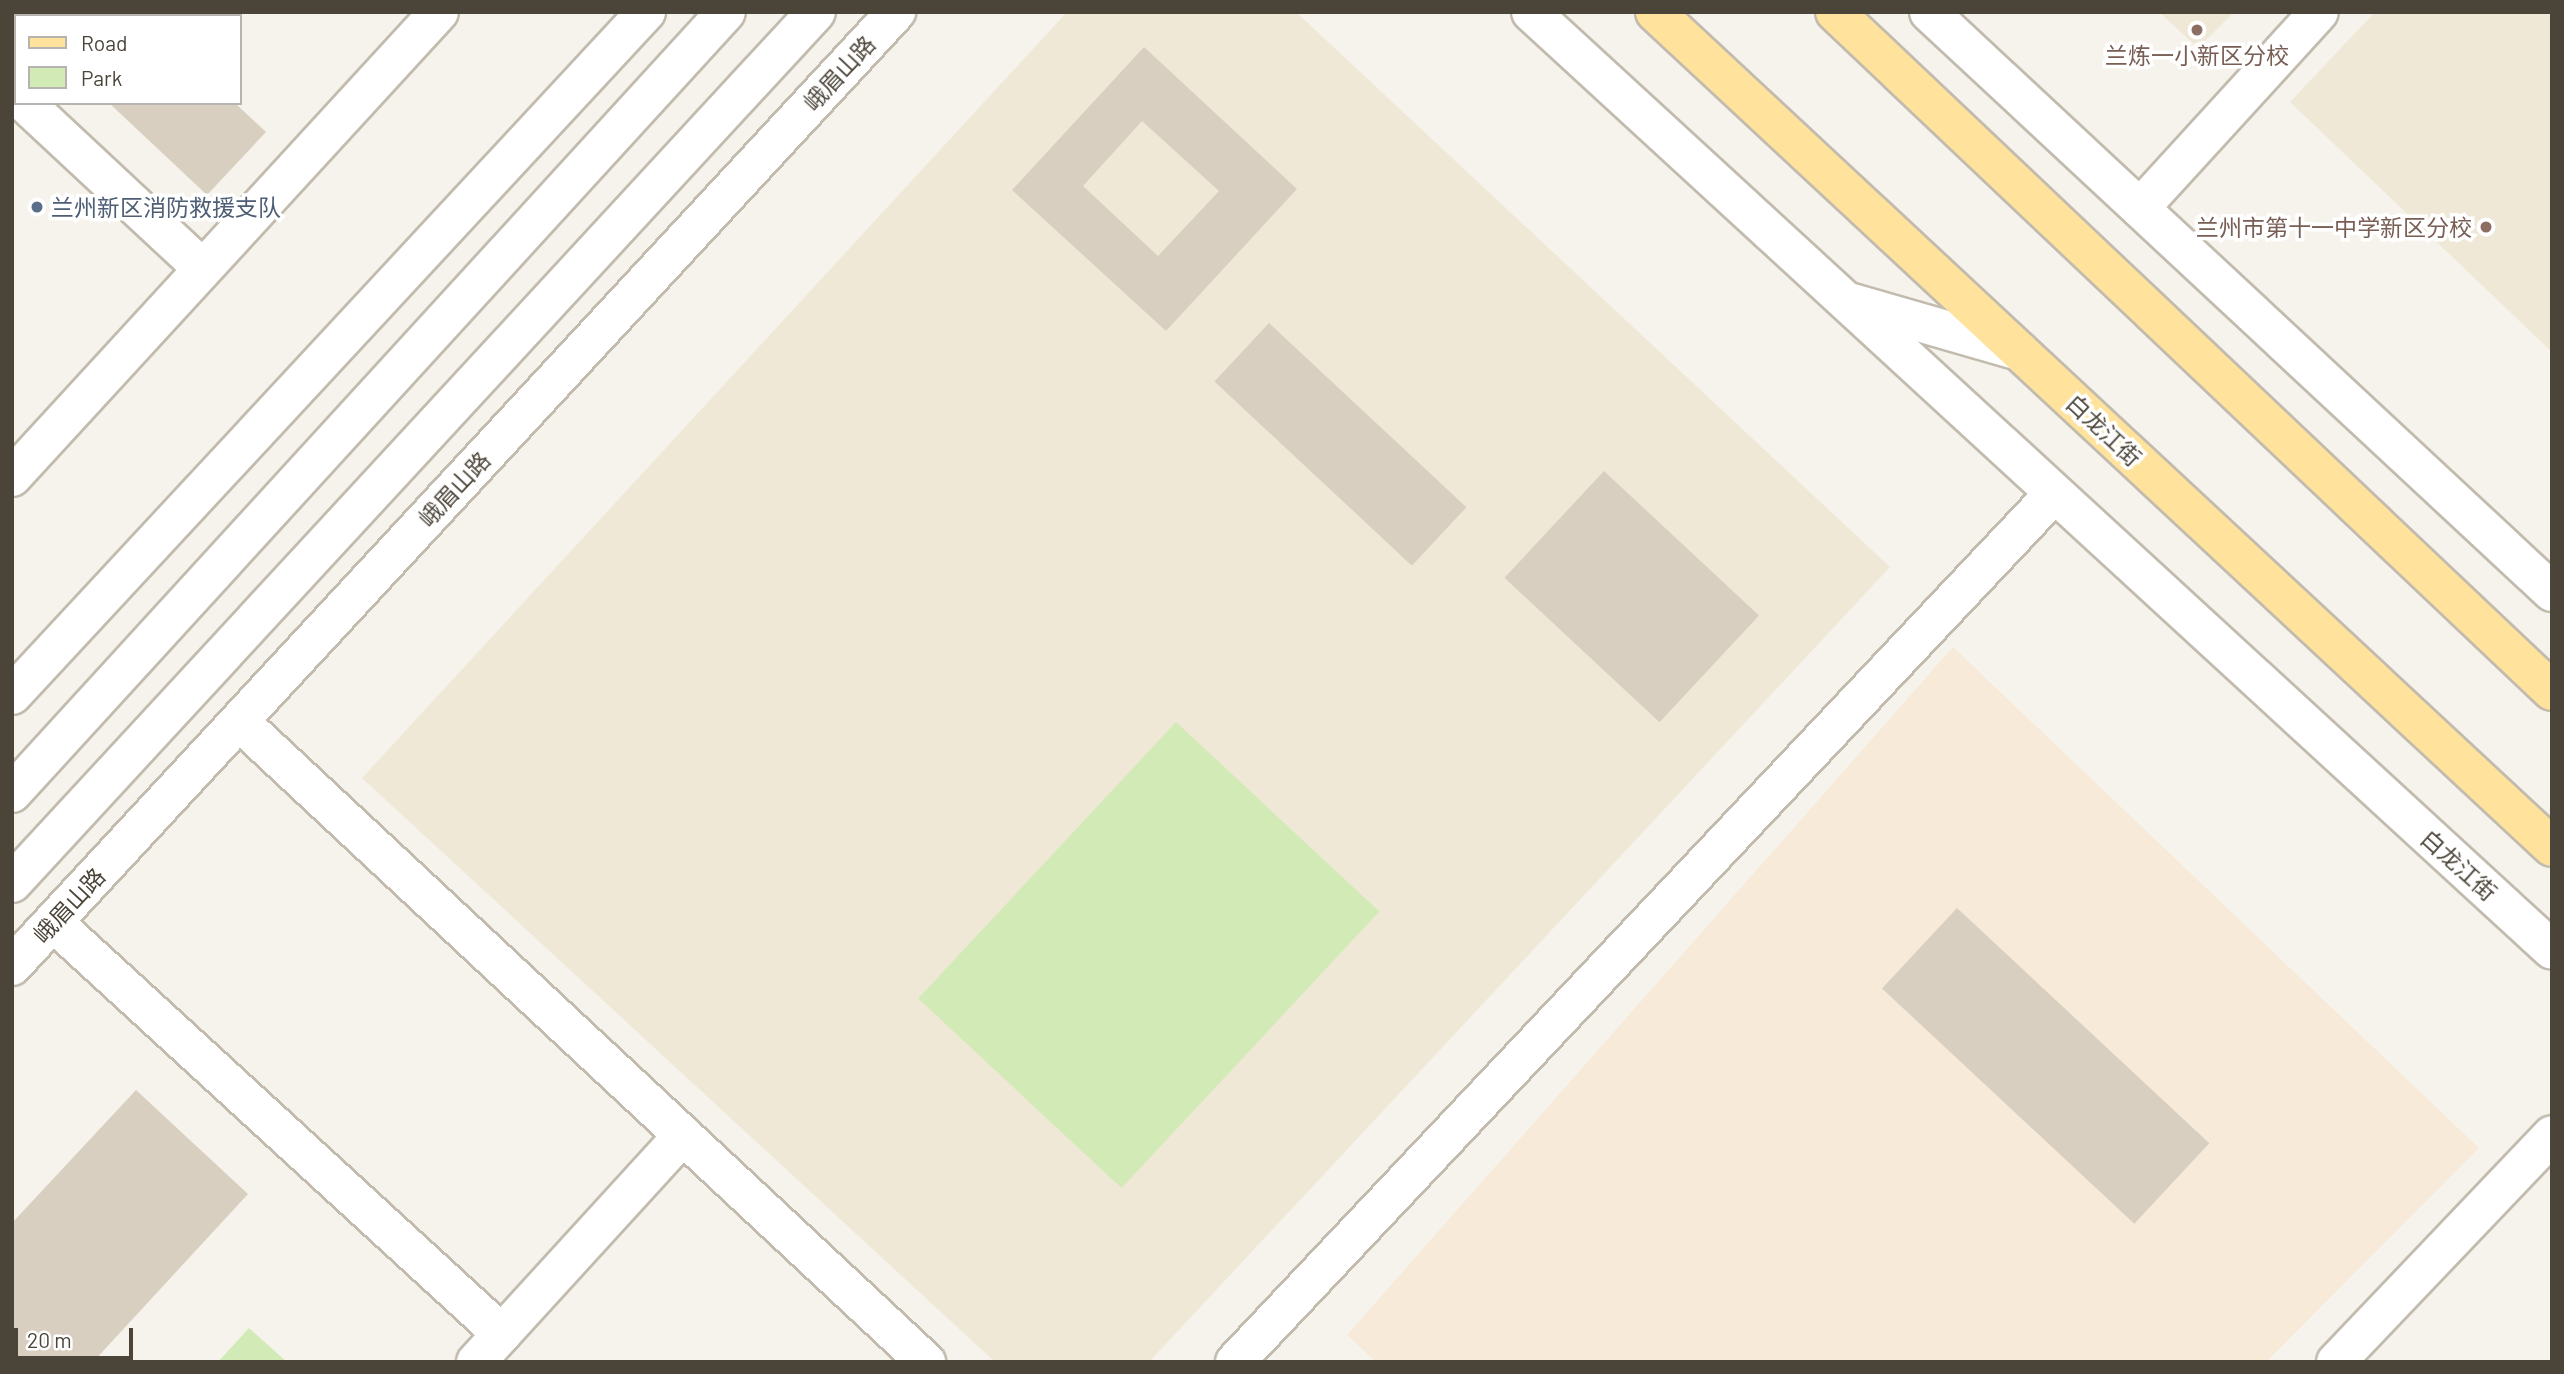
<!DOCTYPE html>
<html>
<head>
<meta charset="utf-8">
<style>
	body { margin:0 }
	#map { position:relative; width:2564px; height:1374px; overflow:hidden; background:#f6f3ec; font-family:Barlow,"Noto Sans SC",sans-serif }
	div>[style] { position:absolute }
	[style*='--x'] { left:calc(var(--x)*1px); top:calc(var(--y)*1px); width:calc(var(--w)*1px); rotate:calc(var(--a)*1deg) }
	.commercial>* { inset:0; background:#f7ead8 }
	.education>* { inset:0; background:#efe8d6 }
	.green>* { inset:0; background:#d2eab5; transform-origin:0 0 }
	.building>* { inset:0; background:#d8cfc1; transform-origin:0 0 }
	.roads { filter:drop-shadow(2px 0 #c2bbae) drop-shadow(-2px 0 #c2bbae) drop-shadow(0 2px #c2bbae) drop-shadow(0 -2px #c2bbae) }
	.minor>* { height:38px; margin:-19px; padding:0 19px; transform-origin:19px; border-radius:19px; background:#fff }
	.major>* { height:38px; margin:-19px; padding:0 19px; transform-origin:19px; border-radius:19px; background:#ffe39c }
	.dots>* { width:19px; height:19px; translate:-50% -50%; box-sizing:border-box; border:4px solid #fff; border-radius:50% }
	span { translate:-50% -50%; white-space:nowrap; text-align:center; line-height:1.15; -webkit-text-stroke:7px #fff; paint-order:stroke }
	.education-label { font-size:23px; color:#785e54 }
	.right { translate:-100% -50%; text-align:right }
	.street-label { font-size:23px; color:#4b4439 }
	.service-label { font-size:23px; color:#4e5e75 }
	.left { translate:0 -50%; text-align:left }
	.frame { position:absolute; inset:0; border:14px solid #4b4439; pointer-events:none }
	.legend { position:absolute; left:14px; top:14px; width:228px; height:91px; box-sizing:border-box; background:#fff; border:2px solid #b7b4b0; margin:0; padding:9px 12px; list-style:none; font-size:21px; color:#4b4439 }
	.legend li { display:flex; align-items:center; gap:14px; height:35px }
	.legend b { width:35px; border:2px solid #b7b4b0 }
	.scale { position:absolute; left:14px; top:1328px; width:119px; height:32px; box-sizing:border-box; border:4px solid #4b4439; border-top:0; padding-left:9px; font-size:21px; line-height:24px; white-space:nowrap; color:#4b4439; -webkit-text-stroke:5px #fff; paint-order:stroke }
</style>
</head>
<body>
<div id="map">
	<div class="commercial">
		<div style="clip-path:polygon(1953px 647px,2479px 1148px,2266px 1362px,1376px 1362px,1347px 1335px)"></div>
	</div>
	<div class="education">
		<div style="clip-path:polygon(1067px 12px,1296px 12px,1890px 567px,1149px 1362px,995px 1362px,362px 778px)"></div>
		<div style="clip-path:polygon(2159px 12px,2234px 12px,2198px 48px)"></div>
		<div style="clip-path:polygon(2375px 12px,2552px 12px,2552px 352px,2290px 102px)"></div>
	</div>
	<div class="green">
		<div style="left:1176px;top:722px;width:278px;height:378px;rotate:43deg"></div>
		<div style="clip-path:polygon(249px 1328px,287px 1362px,218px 1362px)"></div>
	</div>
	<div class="building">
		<div style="left:31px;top:12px;width:107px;height:5px"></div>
		<div style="clip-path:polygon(evenodd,1144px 47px,1297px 189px,1166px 331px,1012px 190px,1144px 47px,1142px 121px,1219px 191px,1158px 256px,1083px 186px,1142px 121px)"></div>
		<div style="clip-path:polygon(109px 103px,235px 103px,266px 132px,207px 195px)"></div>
		<div style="left:1269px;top:323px;width:270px;height:80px;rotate:43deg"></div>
		<div style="left:1604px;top:471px;width:212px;height:146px;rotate:43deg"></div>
		<div style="left:1957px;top:908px;width:345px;height:110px;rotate:43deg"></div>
		<div style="clip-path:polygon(136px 1090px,248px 1194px,93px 1362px,12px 1362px,12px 1223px)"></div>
	</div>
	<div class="roads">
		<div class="minor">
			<div style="--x:1531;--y:12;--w:1386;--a:42.57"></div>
			<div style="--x:1929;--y:12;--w:851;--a:42.95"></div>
			<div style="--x:25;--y:103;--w:243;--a:43"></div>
			<div style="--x:2140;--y:208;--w:265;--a:-47.6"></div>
			<div style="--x:1849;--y:302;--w:177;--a:16.1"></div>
			<div style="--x:12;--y:477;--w:631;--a:-47.44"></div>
			<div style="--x:12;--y:695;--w:932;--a:-47.13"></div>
			<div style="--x:239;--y:721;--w:940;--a:43.02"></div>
			<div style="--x:12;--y:793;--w:1058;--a:-47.57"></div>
			<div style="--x:12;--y:883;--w:1185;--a:-47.29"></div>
			<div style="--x:53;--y:922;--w:609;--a:42.54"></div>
			<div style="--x:12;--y:966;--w:1301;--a:-47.18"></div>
			<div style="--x:476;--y:1362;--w:307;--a:-47.6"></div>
			<div style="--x:1235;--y:1362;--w:1192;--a:-46.67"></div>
			<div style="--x:2336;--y:1362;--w:313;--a:-46.4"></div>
		</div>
		<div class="major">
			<div style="--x:1655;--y:12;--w:1225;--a:42.95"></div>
			<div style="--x:1835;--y:12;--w:987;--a:43.44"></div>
		</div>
	</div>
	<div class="dots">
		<div style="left:2197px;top:30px;background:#8d6e63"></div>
		<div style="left:37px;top:207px;background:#5c6f8a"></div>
		<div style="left:2486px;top:227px;background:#8d6e63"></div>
	</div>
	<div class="education-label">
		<span style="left:2197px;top:55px">兰炼一小新区分校</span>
		<span class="right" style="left:2472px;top:227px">兰州市第十一中学新区分校</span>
	</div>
	<div class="street-label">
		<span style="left:839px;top:73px;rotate:-47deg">峨眉山路</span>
		<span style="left:2104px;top:430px;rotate:43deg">白龙江街</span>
		<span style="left:454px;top:489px;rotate:-47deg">峨眉山路</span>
		<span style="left:2459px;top:865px;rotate:42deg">白龙江街</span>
		<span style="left:69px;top:905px;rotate:-47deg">峨眉山路</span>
	</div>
	<div class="service-label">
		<span class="left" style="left:51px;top:207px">兰州新区消防救援支队</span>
	</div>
	<div class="frame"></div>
	<ul class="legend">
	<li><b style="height:9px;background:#ffe39c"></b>Road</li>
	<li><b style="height:19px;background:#d2eab5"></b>Park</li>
	</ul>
	<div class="scale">20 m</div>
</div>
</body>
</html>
